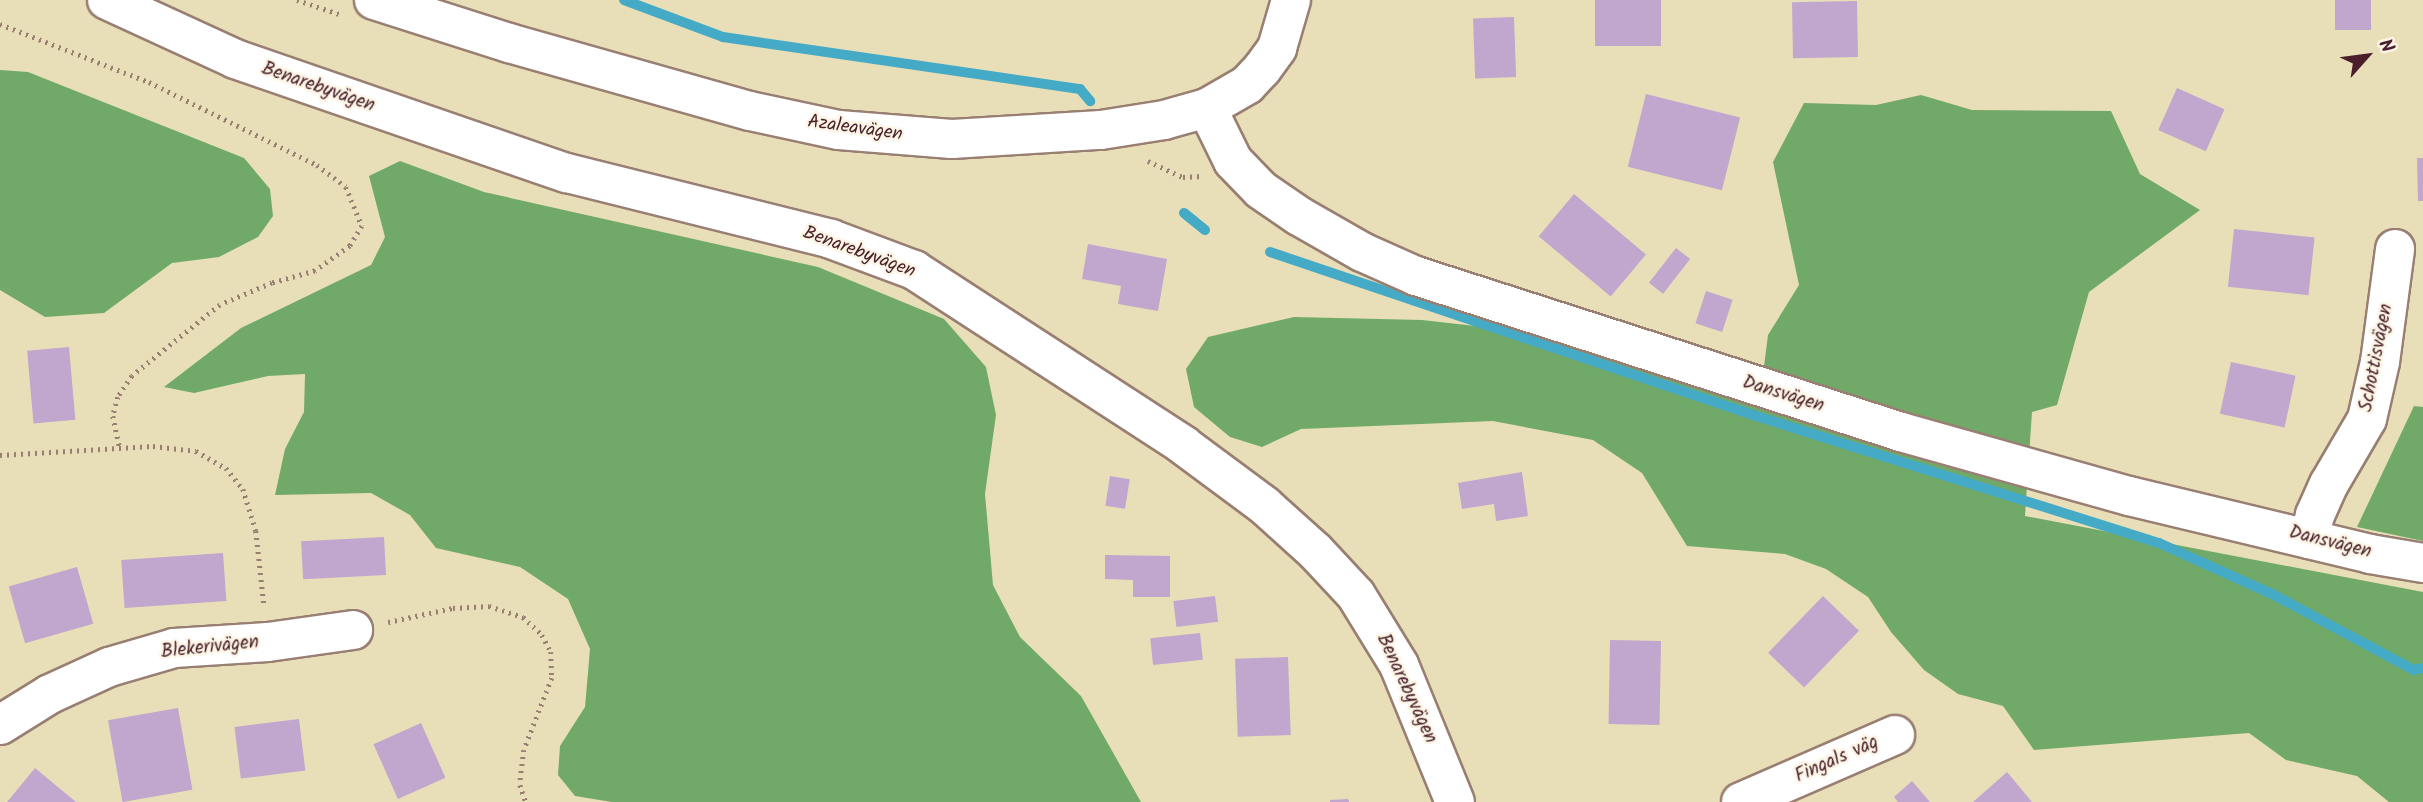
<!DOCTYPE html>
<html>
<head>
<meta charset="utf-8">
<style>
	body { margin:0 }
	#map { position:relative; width:2423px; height:802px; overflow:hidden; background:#e8dfb9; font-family:Kalam,sans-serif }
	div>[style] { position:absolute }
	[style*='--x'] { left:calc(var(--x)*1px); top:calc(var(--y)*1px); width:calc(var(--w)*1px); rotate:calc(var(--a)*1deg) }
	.forest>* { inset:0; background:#71aa68 }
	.stream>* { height:10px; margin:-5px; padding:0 5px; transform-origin:5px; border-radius:5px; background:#45aac5 }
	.building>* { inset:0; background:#c1a6ce; transform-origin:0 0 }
	.path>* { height:4.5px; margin-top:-2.25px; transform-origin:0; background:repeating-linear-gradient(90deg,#997f72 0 2px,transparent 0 7px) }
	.roads { filter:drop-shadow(2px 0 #997f72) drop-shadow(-2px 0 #997f72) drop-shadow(0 2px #997f72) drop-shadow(0 -2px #997f72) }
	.street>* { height:38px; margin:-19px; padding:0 19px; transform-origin:19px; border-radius:19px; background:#fff }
	.secondary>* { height:38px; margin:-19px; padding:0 19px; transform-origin:19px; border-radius:19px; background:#fff }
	span { translate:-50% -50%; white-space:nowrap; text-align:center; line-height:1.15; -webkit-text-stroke:5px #fcf5e5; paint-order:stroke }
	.street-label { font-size:19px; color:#4a1f2b }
	.north { position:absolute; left:2332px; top:21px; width:70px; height:70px; -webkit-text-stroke:5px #fcf5e5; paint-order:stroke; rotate:62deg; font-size:19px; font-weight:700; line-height:28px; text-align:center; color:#4a1f2b }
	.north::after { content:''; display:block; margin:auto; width:24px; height:32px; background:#4a1f2b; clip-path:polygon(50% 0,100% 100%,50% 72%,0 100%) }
</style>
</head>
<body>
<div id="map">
	<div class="forest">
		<div style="clip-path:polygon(0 70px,28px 72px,244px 158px,270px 189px,273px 216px,258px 237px,219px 257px,172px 263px,104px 313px,45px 317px,0 290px)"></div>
		<div style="clip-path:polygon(1921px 95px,1972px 110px,2111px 111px,2140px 174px,2200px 210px,2089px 292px,2057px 405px,2032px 412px,2025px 516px,2423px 592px,2423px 802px,2389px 802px,2357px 776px,2286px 760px,2249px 733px,2034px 750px,2003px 706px,1958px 694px,1924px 670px,1891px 632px,1868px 597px,1826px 569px,1785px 554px,1687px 546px,1642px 473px,1593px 440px,1493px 421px,1301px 429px,1262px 447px,1230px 437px,1194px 407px,1186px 369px,1208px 337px,1294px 317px,1422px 320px,1573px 337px,1760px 398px,1768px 335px,1799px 285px,1773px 162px,1804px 103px,1876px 105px)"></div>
		<div style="clip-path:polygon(400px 161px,484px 192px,818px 267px,944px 319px,986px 367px,996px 415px,985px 494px,993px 585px,1020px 637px,1081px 696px,1141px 802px,612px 802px,575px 796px,558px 775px,560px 746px,585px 707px,590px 649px,568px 599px,520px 567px,436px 548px,410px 515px,371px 493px,275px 495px,285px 449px,304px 412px,305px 374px,268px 376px,194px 393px,164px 387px,241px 328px,371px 265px,385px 237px,369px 176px)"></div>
		<div style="clip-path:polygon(2414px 406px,2423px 407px,2423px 541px,2357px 527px)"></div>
	</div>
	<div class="stream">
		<div style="--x:624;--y:0;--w:106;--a:20.5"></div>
		<div style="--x:723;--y:37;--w:361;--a:8.3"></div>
		<div style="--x:1080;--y:89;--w:16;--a:50"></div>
		<div style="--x:1184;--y:213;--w:27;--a:39"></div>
		<div style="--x:1270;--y:252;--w:513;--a:18.65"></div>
		<div style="--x:1756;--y:416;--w:423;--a:17.5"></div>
		<div style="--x:2159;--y:543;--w:126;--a:24.3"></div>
		<div style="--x:2274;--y:595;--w:159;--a:28.2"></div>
		<div style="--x:2414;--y:670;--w:9;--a:-13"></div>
	</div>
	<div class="building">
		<div style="left:1595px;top:0;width:66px;height:46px"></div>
		<div style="left:2335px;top:0;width:36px;height:30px"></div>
		<div style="left:1857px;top:1px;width:56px;height:65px;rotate:89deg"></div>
		<div style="left:1514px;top:17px;width:60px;height:41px;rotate:88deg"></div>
		<div style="left:2177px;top:88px;width:52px;height:46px;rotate:24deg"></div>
		<div style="left:1646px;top:94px;width:97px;height:75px;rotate:14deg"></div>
		<div style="clip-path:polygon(2417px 158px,2423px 158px,2423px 201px,2418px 201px)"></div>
		<div style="left:1574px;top:194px;width:94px;height:55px;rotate:40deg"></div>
		<div style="left:2234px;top:229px;width:81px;height:58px;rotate:6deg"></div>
		<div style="clip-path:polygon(1088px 244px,1167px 259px,1158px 311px,1118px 304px,1121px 286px,1082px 279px)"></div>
		<div style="left:1676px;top:248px;width:18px;height:44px;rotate:38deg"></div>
		<div style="left:1706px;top:291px;width:28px;height:34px;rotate:18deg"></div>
		<div style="left:69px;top:347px;width:73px;height:42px;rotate:85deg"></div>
		<div style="left:2231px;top:362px;width:66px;height:53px;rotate:12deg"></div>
		<div style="clip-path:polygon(1522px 472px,1528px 516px,1496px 521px,1494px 504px,1462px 509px,1458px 483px)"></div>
		<div style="left:1110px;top:476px;width:20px;height:30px;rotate:9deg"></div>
		<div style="left:384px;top:537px;width:38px;height:83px;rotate:87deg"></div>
		<div style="left:223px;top:553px;width:48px;height:102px;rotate:86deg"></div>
		<div style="clip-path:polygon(1105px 555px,1170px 556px,1170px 597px,1133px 597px,1133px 580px,1105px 579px)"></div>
		<div style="left:77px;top:567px;width:59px;height:71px;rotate:74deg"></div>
		<div style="left:1215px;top:596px;width:26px;height:42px;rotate:83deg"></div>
		<div style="left:1823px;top:596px;width:50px;height:79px;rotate:44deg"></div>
		<div style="left:1200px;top:633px;width:27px;height:50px;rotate:84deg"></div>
		<div style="left:1610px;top:640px;width:51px;height:84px;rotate:1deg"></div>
		<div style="left:1288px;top:657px;width:78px;height:53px;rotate:88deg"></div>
		<div style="left:178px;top:708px;width:83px;height:71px;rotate:80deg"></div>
		<div style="left:299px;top:719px;width:52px;height:65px;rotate:83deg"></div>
		<div style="left:421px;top:723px;width:60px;height:52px;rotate:66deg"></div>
		<div style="clip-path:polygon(35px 768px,76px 802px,7px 802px)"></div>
		<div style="clip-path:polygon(2007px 772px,2032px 802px,1973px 802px)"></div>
		<div style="clip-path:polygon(1912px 781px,1930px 802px,1898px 802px,1894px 797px)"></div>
		<div style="clip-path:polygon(1348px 799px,1349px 802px,1330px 802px,1330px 800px)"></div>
	</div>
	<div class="path">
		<div style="--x:297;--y:0;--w:44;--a:18.4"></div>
		<div style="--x:0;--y:24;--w:160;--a:21.3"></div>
		<div style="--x:149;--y:82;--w:187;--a:26.3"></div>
		<div style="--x:317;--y:165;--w:36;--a:37"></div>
		<div style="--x:346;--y:187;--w:42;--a:67.7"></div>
		<div style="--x:362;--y:226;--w:23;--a:121"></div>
		<div style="--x:350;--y:246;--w:43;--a:144.5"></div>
		<div style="--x:315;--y:271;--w:45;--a:164.4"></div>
		<div style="--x:272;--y:283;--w:56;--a:157.1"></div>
		<div style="--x:220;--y:305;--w:113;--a:141.1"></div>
		<div style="--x:132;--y:376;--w:25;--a:124"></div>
		<div style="--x:118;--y:397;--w:20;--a:105"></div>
		<div style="--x:113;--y:416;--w:33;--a:78"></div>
		<div style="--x:1148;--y:161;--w:38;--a:25"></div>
		<div style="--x:1183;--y:177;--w:19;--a:-3"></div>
		<div style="--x:0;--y:455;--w:153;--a:-3.4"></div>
		<div style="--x:153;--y:446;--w:43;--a:6.6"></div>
		<div style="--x:196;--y:451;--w:34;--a:30"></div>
		<div style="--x:226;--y:468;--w:27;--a:51"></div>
		<div style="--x:243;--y:489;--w:44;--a:72.8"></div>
		<div style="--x:256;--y:531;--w:74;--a:83.8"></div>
		<div style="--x:388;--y:622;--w:66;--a:-12.2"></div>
		<div style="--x:453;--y:608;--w:36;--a:-3"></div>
		<div style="--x:489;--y:606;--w:36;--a:18"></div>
		<div style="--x:523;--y:617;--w:26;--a:43"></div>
		<div style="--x:542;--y:635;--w:19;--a:62"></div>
		<div style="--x:551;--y:652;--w:26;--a:88"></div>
		<div style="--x:552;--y:678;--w:77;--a:111.3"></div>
		<div style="--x:524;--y:750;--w:35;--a:97"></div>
		<div style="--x:520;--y:785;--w:18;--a:71"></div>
	</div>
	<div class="roads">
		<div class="street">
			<div style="--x:374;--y:0;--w:142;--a:17.7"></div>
			<div style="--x:509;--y:43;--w:250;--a:15.8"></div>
			<div style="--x:750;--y:111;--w:91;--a:12.1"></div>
			<div style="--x:839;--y:130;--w:113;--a:4.6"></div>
			<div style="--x:952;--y:139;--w:149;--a:-3.5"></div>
			<div style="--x:1101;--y:130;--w:64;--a:-9"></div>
			<div style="--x:1164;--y:120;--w:45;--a:-15.6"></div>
			<div style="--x:1207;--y:108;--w:46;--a:-29.9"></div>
			<div style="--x:1247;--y:85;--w:22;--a:-47"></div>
			<div style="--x:1262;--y:69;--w:26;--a:-54"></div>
			<div style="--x:1277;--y:48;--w:50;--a:-73.7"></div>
			<div style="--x:1207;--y:108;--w:59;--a:63.9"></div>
			<div style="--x:1233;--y:161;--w:40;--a:46"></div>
			<div style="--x:1261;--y:190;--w:46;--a:34.4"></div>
			<div style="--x:1299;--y:216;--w:73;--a:29.7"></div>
			<div style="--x:1362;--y:252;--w:59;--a:24"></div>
			<div style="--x:1416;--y:276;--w:509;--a:17.83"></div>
			<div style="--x:1901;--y:432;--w:237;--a:15.7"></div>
			<div style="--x:2129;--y:496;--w:248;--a:13.5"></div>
			<div style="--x:2370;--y:554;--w:54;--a:9.6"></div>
			<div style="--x:2309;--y:539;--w:25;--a:-76"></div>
			<div style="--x:2315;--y:515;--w:34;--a:-66"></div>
			<div style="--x:2329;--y:484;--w:75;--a:-59.7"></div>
			<div style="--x:2367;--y:419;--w:58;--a:-77.2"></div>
			<div style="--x:2380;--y:362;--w:114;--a:-82.4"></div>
			<div style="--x:0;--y:725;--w:59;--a:-31.8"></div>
			<div style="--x:50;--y:694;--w:65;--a:-24.6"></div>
			<div style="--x:109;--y:667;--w:68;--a:-16.3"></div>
			<div style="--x:174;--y:648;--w:94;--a:-3.7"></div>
			<div style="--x:268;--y:642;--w:86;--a:-8"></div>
			<div style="--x:1741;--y:802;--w:168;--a:-23.5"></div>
		</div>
		<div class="secondary">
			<div style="--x:107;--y:0;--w:141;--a:24.7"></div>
			<div style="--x:235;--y:59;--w:351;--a:19"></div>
			<div style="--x:567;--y:173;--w:272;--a:14"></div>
			<div style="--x:831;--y:239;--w:89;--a:20.5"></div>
			<div style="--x:914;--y:270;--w:321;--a:33"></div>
			<div style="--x:1183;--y:445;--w:102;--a:36.6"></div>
			<div style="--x:1265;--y:506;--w:67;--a:42"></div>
			<div style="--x:1315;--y:551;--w:60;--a:47"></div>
			<div style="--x:1356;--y:595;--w:82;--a:58.4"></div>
			<div style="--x:1399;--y:665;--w:148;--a:67.8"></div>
		</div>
	</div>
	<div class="street-label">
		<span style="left:318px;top:88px;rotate:19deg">Benarebyvägen</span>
		<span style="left:855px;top:129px;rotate:8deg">Azaleavägen</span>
		<span style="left:859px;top:253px;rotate:20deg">Benarebyvägen</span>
		<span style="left:2377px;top:358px;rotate:-79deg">Schottisvägen</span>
		<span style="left:1783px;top:395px;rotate:17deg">Dansvägen</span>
		<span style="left:2330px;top:543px;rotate:14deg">Dansvägen</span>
		<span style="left:210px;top:648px;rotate:-6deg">Blekerivägen</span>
		<span style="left:1406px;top:689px;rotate:65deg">Benarebyvägen</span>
		<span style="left:1837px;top:760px;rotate:-24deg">Fingals väg</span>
	</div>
	<div class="north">N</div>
</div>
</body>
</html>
